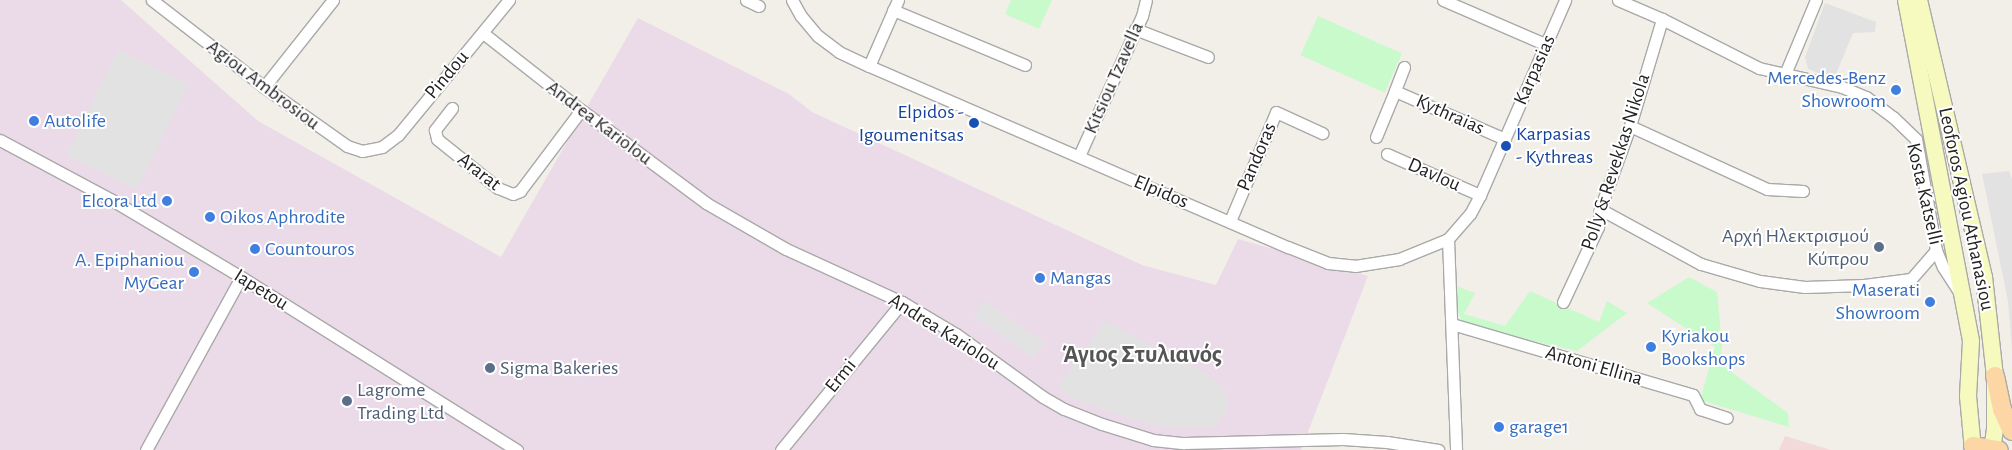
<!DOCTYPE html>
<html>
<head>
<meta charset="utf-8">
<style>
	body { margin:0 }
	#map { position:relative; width:2012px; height:450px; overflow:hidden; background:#f2efe9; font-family:"Alegreya Sans",sans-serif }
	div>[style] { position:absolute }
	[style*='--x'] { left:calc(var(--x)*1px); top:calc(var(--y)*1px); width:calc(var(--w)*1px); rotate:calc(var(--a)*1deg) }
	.commercial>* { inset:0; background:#f2dad9 }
	.industrial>* { inset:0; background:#ebdbe8 }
	.park>* { inset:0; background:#c8facc; transform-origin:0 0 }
	.parking>* { inset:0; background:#e2e2e2; transform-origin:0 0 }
	.roads { filter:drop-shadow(1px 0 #a9a9a9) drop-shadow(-1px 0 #a9a9a9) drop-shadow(0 1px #a9a9a9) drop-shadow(0 -1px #a9a9a9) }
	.minor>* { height:11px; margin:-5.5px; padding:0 5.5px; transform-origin:5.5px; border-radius:5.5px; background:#fff }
	.secondary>* { height:16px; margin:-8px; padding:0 8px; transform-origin:8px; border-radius:8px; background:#f7fabf }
	.primary>* { height:18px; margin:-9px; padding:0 9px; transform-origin:9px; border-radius:9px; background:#fcd6a4 }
	.dots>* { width:14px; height:14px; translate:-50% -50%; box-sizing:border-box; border:2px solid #fff; border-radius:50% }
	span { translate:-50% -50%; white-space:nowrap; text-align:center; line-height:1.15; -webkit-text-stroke:4px #fff; paint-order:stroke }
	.street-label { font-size:20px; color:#222 }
	.shop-label { font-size:20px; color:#366cbe }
	.right { translate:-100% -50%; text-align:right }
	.left { translate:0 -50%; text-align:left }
	.transit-label { font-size:20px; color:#164399 }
	.service-label { font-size:20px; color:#4e5e75 }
	.district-label { font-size:25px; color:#555; font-weight:700 }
</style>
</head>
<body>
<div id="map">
	<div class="commercial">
		<div style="clip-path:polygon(1785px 436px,1831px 450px,1779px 450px)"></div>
	</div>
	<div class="industrial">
		<div style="clip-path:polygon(0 0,121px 0,258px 121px,501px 257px,638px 18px,789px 94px,812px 112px,1142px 265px,1216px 285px,1238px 239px,1368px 276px,1301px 450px,0 450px)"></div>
	</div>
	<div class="park">
		<div style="clip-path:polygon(1011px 0,1052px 0,1039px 29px,1005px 14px)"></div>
		<div style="left:1318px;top:16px;width:92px;height:43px;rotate:24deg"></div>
		<div style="clip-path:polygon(1689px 277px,1717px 292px,1722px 346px,1719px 363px,1788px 413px,1789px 427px,1700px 400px,1715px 347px,1647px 303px)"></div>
		<div style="clip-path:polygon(1454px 282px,1459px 287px,1475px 293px,1464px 314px,1505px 326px,1530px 291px,1599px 322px,1607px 301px,1627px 313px,1577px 351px,1463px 325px,1454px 301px)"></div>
	</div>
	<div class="parking">
		<div style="clip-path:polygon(1825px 3px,1876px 22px,1875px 32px,1853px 33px,1834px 79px,1808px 69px,1805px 57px)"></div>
		<div style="left:118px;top:50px;width:78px;height:117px;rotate:26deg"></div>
		<div style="clip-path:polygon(2009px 171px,2012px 179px,2012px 351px,2008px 301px,1982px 174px)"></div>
		<div style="left:985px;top:300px;width:73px;height:19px;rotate:36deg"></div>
		<div style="clip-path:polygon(1105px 321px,1206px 374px,1226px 391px,1228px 409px,1214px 428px,1169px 428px,1127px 417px,1075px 399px,1058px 387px)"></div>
	</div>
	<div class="roads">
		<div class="minor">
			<div style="--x:152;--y:0;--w:142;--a:37.8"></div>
			<div style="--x:264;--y:87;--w:102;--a:35.4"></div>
			<div style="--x:347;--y:146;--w:16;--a:18"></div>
			<div style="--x:362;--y:151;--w:20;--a:-11"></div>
			<div style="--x:382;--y:147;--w:20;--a:-37"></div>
			<div style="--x:398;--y:135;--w:175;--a:-50.6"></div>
			<div style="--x:746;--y:0;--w:14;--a:25"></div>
			<div style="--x:792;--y:0;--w:18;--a:61"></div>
			<div style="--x:801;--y:16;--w:26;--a:50"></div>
			<div style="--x:818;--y:36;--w:26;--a:37"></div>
			<div style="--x:839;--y:52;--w:33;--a:25"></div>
			<div style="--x:869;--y:66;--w:456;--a:23.4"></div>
			<div style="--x:1288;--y:247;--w:43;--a:21.8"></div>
			<div style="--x:1328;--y:263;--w:27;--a:6"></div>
			<div style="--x:1355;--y:266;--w:45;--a:-9"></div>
			<div style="--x:1399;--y:259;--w:53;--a:-22.2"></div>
			<div style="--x:1448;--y:239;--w:33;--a:-49"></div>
			<div style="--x:1470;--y:214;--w:21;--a:-62"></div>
			<div style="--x:1480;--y:195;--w:213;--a:-66.4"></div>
			<div style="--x:1443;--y:0;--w:113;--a:23.4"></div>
			<div style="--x:1618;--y:0;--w:48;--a:23.4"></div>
			<div style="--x:1662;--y:19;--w:109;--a:26.8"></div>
			<div style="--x:1759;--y:68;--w:85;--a:12.9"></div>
			<div style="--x:1842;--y:87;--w:26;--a:23"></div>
			<div style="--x:1866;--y:97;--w:34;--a:37"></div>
			<div style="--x:1893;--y:117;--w:32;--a:44"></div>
			<div style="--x:1916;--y:139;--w:113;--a:79.8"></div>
			<div style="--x:1936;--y:250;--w:18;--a:68"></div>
			<div style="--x:1943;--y:267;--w:30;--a:57"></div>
			<div style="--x:893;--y:10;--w:143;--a:22.6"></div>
			<div style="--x:1135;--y:29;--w:78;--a:21"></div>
			<div style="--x:483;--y:33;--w:125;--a:38.2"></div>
			<div style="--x:581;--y:110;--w:156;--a:36.6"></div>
			<div style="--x:706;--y:203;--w:92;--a:29.9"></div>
			<div style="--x:786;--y:249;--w:128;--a:24.6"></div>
			<div style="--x:902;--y:302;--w:63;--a:30.7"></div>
			<div style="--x:956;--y:334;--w:107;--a:35.9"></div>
			<div style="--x:1043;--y:397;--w:24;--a:30"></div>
			<div style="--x:1064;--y:409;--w:41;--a:21.5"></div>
			<div style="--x:1102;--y:424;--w:53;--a:17.4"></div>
			<div style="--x:1153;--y:440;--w:31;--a:6"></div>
			<div style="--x:1184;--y:443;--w:159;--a:-1.4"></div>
			<div style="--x:1343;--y:439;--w:44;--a:3.9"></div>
			<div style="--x:1387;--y:442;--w:52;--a:8.9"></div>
			<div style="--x:869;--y:66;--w:72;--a:-66.3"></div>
			<div style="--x:1404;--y:67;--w:26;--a:111"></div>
			<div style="--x:1395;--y:91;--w:120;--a:23.6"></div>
			<div style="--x:1785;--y:74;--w:80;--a:-67.3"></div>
			<div style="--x:264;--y:87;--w:111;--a:-51.6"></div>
			<div style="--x:452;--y:108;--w:28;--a:128"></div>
			<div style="--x:435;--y:130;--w:9;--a:77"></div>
			<div style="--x:437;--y:139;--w:78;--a:38.8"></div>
			<div style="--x:498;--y:188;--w:16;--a:22"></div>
			<div style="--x:513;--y:194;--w:8;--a:-23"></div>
			<div style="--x:520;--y:191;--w:101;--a:-53"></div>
			<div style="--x:1630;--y:126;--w:151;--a:24.7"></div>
			<div style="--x:1767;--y:189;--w:36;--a:3"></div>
			<div style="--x:1376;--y:137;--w:50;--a:-67.6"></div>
			<div style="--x:0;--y:140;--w:127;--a:28.2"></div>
			<div style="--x:112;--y:200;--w:150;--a:30.8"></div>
			<div style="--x:241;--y:277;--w:326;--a:32.1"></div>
			<div style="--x:1387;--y:154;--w:102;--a:23.8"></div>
			<div style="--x:1079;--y:156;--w:154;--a:-65.8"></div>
			<div style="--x:1142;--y:16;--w:16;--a:-76"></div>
			<div style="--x:1600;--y:209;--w:115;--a:28.6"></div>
			<div style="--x:1701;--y:264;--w:61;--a:16.1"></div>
			<div style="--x:1760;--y:281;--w:45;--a:7.6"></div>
			<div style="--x:1805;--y:287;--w:59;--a:-1.9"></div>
			<div style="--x:1864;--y:285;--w:47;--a:-7.3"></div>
			<div style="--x:1911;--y:279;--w:38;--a:-49"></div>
			<div style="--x:1230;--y:221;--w:118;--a:-67.1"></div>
			<div style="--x:1276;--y:112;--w:51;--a:24.5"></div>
			<div style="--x:1448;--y:239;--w:211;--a:87.8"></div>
			<div style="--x:1563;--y:302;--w:83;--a:-65"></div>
			<div style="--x:1598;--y:227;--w:18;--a:-84"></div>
			<div style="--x:1600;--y:209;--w:88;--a:-70.1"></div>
			<div style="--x:1630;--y:126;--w:112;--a:-73.3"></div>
			<div style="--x:1452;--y:324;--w:251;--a:16.4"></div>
			<div style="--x:1693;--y:395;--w:16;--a:63"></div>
			<div style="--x:1700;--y:409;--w:28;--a:18"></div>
			<div style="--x:146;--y:450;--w:197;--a:-61.2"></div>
			<div style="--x:781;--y:450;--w:191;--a:-50.7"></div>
		</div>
		<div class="secondary">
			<div style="--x:1906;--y:0;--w:347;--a:79.2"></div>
			<div style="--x:1971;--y:341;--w:55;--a:93.1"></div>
			<div style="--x:1968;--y:396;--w:54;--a:84.7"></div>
			<div style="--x:1919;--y:0;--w:285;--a:76.8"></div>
			<div style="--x:1984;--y:277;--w:100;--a:83.7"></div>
			<div style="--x:1995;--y:376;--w:53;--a:90"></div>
			<div style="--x:1995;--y:429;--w:21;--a:98"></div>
		</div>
		<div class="primary">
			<div style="--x:1995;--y:376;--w:34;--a:78"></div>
			<div style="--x:2002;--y:409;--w:24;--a:66"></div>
			<div style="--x:1973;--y:446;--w:26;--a:9"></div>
		</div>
	</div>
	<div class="dots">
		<div style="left:1896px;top:90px;background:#3f7fe0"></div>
		<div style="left:34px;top:121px;background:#3f7fe0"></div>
		<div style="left:974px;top:123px;background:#1a4fb4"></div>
		<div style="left:1506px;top:146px;background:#1a4fb4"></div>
		<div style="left:167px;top:201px;background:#3f7fe0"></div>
		<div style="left:210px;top:217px;background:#3f7fe0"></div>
		<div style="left:1879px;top:247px;background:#5c6f8a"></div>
		<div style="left:255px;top:249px;background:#3f7fe0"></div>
		<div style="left:194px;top:272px;background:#3f7fe0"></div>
		<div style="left:1040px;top:278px;background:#3f7fe0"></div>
		<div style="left:1930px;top:302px;background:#3f7fe0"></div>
		<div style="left:1651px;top:347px;background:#3f7fe0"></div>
		<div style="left:490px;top:368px;background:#5c6f8a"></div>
		<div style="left:347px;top:401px;background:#5c6f8a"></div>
		<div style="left:1499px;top:427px;background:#3f7fe0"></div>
	</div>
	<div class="street-label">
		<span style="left:1535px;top:70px;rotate:-66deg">Karpasias</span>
		<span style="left:447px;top:75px;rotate:-50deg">Pindou</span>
		<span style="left:1114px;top:78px;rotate:-66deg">Kitsiou Tzavella</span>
		<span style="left:263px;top:85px;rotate:37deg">Agiou Ambrosiou</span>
		<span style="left:1450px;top:115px;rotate:24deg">Kythraias</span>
		<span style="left:599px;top:123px;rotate:37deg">Andrea Kariolou</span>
		<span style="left:1257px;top:157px;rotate:-67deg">Pandoras</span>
		<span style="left:1616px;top:162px;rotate:-72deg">Polly &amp; Revekkas Nikola</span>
		<span style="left:479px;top:172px;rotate:38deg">Ararat</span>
		<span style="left:1434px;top:175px;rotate:24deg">Davlou</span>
		<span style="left:1161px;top:192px;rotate:23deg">Elpidos</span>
		<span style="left:1924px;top:194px;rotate:77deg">Kosta Katselli</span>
		<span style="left:1966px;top:209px;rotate:78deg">Leoforos Agiou Athanasiou</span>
		<span style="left:261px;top:290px;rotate:32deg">Iapetou</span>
		<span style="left:944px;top:332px;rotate:32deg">Andrea Kariolou</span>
		<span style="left:1594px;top:366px;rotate:16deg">Antoni Ellina</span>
		<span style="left:841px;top:376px;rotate:-51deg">Ermi</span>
	</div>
	<div class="shop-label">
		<span class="right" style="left:1886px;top:90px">Mercedes-Benz<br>Showroom</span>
		<span class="left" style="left:44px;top:121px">Autolife</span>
		<span class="right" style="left:157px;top:201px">Elcora Ltd</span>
		<span class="left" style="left:220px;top:217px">Oikos Aphrodite</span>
		<span class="left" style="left:265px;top:249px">Countouros</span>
		<span class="right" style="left:184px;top:272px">A. Epiphaniou<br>MyGear</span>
		<span class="left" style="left:1050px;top:278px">Mangas</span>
		<span class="right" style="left:1920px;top:302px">Maserati<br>Showroom</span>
		<span class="left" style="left:1661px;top:348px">Kyriakou<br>Bookshops</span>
		<span class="left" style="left:1509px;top:427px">garage1</span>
	</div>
	<div class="transit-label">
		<span class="right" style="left:964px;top:124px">Elpidos -<br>Igoumenitsas</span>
		<span class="left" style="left:1516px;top:146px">Karpasias<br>- Kythreas</span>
	</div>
	<div class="service-label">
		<span class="right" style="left:1869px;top:248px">Αρχή Ηλεκτρισμού<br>Κύπρου</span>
		<span class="left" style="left:500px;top:368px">Sigma Bakeries</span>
		<span class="left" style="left:357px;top:402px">Lagrome<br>Trading Ltd</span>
	</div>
	<div class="district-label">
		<span style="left:1142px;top:355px">Άγιος Στυλιανός</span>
	</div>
</div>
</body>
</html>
